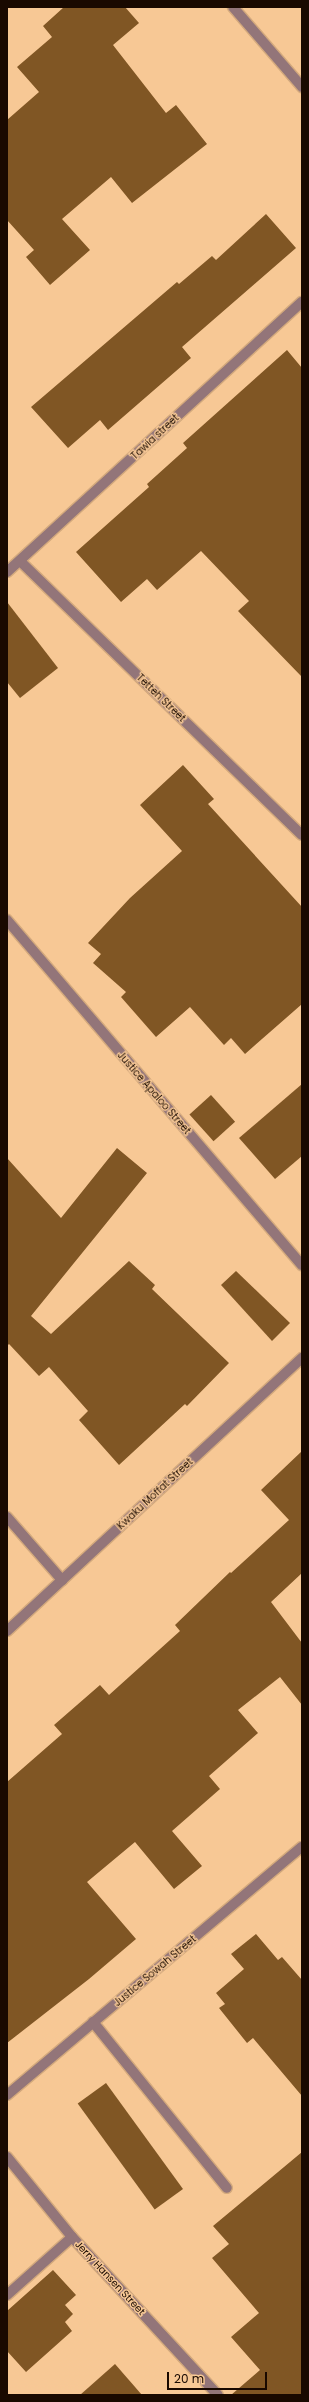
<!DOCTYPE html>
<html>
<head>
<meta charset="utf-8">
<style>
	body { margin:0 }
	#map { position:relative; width:309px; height:2402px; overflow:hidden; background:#f7c895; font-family:Poppins,sans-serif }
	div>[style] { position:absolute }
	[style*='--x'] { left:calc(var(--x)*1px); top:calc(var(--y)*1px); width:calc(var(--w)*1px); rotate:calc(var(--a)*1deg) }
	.building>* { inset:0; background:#805624; transform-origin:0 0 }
	.roads { filter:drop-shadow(1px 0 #d3a97d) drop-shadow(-1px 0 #d3a97d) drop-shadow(0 1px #d3a97d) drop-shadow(0 -1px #d3a97d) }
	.service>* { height:10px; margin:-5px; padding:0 5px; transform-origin:5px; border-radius:5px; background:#937579 }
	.minor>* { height:10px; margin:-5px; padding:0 5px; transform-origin:5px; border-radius:5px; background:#937579 }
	span { translate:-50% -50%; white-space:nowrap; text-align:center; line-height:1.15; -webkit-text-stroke:3px #f7c895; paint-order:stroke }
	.street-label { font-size:10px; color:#190900 }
	.frame { position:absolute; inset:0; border:8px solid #190900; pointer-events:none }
	.scale { position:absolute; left:167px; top:2372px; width:100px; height:18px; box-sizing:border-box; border:2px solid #190900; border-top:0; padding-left:5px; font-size:12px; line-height:14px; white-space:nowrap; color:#190900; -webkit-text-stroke:3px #f7c895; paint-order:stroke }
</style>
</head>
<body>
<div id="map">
	<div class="building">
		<div style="clip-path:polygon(64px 7px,125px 7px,139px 23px,113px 45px,166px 113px,176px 105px,207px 144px,132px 203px,111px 177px,62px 219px,90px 250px,50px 285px,26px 257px,34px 250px,7px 220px,7px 120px,39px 92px,17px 67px,52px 37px,43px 26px)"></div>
		<div style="clip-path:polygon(266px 214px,296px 248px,182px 347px,191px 358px,108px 430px,100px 420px,68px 448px,31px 407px,177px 282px,179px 284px,212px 256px,216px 260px)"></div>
		<div style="clip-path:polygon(287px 350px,302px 368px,302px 677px,238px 611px,249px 601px,201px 551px,157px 590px,147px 579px,121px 602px,76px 552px,149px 487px,147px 484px,187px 448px,183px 443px)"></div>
		<div style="clip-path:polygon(7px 602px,58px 668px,20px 698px,7px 682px)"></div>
		<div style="clip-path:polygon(183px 765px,214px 799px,208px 804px,302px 907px,302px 1004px,245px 1054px,231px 1038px,224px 1045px,190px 1007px,156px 1037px,121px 997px,126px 992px,93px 963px,101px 954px,88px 943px,130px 898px,182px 851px,140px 805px)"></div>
		<div style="clip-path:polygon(302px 1084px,302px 1156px,275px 1179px,239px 1138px)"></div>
		<div style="left:211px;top:1095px;width:36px;height:29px;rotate:48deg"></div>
		<div style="clip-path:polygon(117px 1148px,147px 1173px,31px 1316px,51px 1334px,129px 1261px,155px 1285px,152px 1289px,229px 1363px,187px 1406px,185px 1404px,119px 1465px,79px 1420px,88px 1411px,49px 1367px,39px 1376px,9px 1344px,7px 1346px,7px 1158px,61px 1218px)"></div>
		<div style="clip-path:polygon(236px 1271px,290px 1323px,272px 1341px,221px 1285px)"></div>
		<div style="clip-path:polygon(302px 1451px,302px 1573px,271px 1602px,302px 1643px,302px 1705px,280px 1677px,238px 1710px,258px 1733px,209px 1776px,220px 1789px,172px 1831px,202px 1866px,174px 1889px,135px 1842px,87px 1882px,136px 1939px,89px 1979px,7px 2043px,7px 1782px,62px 1734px,54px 1725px,100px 1685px,109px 1695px,180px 1631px,175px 1625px,230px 1572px,231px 1573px,289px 1520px,261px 1490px)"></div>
		<div style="clip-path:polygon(256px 1934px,278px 1960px,282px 1957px,302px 1980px,302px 2096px,253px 2038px,247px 2043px,219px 2008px,225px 2004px,216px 1993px,244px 1969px,231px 1954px)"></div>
		<div style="left:106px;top:2083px;width:131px;height:35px;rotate:54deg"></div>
		<div style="clip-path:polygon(302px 2152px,302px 2395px,231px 2395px,260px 2370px,231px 2337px,259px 2313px,212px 2258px,229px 2244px,213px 2226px)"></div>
		<div style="clip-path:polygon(53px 2270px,76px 2295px,65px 2305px,73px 2314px,65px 2322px,72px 2331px,26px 2372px,7px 2351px,7px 2311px)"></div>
		<div style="clip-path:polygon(115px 2364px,142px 2395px,80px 2395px)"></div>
	</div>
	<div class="roads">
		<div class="service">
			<div style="--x:93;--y:2022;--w:213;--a:51.1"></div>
		</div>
		<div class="minor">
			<div style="--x:233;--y:7;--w:106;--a:49.2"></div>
			<div style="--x:20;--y:561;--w:393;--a:44.2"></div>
			<div style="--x:7;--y:572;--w:400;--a:-42.5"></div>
			<div style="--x:7;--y:920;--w:454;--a:49.5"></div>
			<div style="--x:7;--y:1517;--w:84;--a:48.9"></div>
			<div style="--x:7;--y:1631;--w:402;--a:-42.8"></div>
			<div style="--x:7;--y:2095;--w:385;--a:-40.1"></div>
			<div style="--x:7;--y:2157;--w:103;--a:50.9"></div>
			<div style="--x:72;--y:2237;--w:215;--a:47.3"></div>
			<div style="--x:7;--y:2295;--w:87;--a:-41.7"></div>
		</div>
	</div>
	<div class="street-label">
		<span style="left:155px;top:437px;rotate:-43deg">Tawia street</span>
		<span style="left:161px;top:698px;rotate:44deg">Tetteh Street</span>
		<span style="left:154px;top:1093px;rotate:49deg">Justice Apaloo Street</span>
		<span style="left:155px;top:1494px;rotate:-43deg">Kwaku Moffat Street</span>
		<span style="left:155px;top:1971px;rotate:-40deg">Justice Sowah Street</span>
		<span style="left:110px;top:2278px;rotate:47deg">Jerry Hansen Street</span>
	</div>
	<div class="frame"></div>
	<div class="scale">20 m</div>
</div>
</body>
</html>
